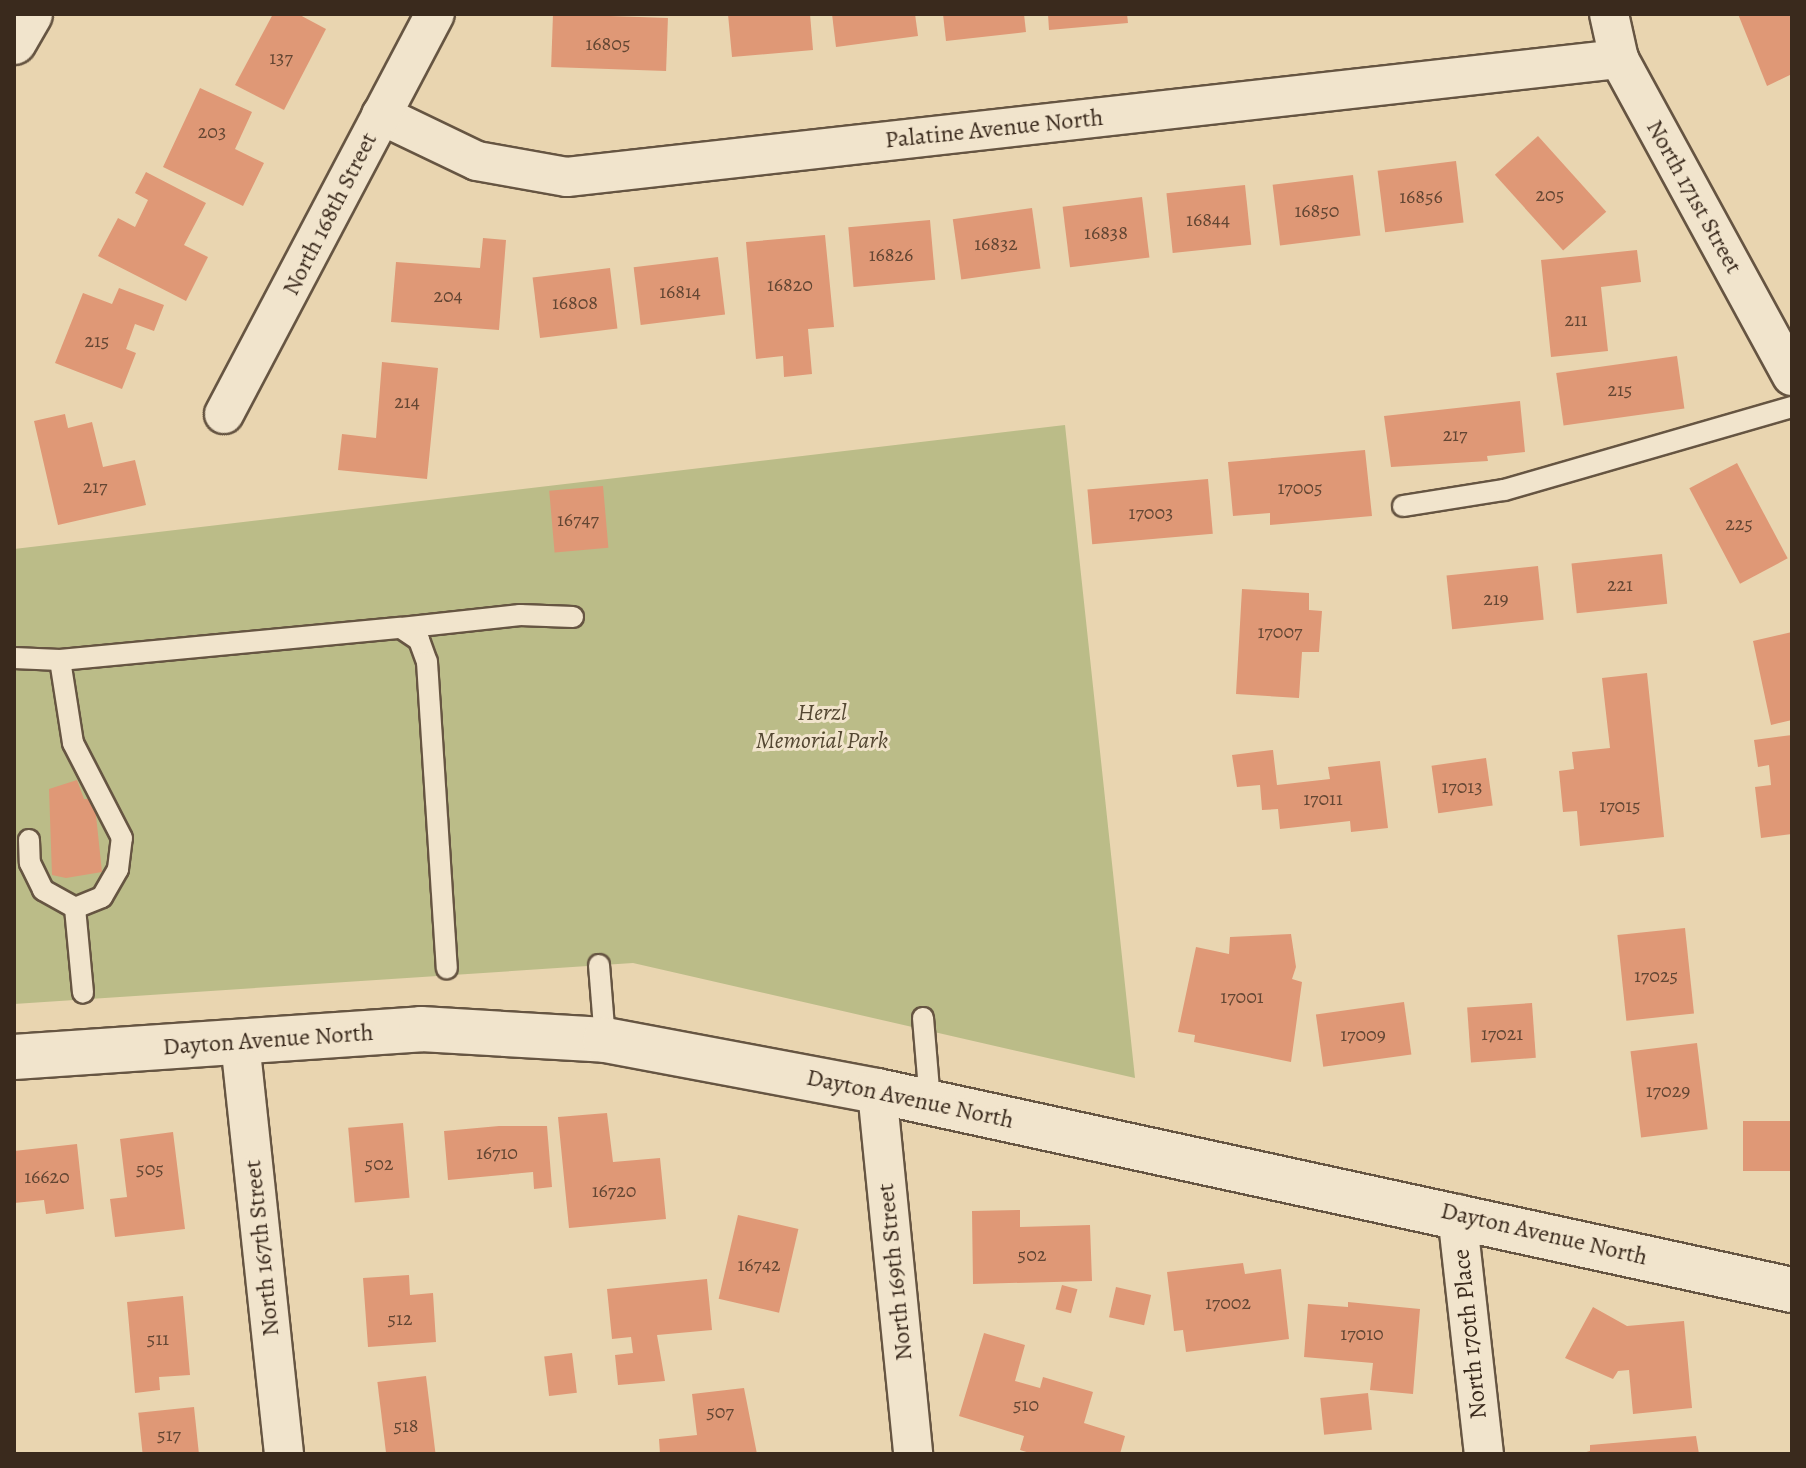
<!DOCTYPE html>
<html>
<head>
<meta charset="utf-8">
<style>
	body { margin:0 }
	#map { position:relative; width:1806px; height:1468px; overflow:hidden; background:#e9d5b0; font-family:Alegreya,serif }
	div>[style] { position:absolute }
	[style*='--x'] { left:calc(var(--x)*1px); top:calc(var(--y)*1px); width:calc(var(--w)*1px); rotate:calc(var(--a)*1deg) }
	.green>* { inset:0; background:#bbbc88 }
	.building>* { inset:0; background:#df9876; transform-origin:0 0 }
	.roads { filter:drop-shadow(2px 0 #665542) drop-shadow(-2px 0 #665542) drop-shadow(0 2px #665542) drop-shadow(0 -2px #665542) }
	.service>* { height:20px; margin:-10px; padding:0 10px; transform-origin:10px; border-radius:10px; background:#f1e4cc }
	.minor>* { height:38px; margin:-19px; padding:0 19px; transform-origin:19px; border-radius:19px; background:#f1e4cc }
	.tertiary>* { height:44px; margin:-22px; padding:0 22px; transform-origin:22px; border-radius:22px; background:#f1e4cc }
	span { translate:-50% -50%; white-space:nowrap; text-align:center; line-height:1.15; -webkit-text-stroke:6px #f1e4cc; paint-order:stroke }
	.number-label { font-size:20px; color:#634633 }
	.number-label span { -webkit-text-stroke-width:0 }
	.street-label { font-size:24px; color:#3a2a1d }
	.park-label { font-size:24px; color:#544732; font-style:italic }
	.frame { position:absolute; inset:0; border:16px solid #3a2a1d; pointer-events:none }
</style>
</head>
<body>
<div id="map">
	<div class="green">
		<div style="clip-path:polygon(1065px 425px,1135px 1078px,633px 963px,14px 1004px,14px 549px)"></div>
	</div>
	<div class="building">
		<div style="clip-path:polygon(273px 14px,298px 14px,326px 29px,284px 110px,235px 85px)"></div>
		<div style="left:553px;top:14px;width:115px;height:53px;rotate:2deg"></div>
		<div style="clip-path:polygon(728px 14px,810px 14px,813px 50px,732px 57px)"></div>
		<div style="clip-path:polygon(832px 14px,915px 14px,918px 36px,836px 47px)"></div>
		<div style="clip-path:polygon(943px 14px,1024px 14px,1026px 32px,946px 41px)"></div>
		<div style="clip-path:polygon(1048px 14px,1127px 14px,1128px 23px,1049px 30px)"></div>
		<div style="clip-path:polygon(1738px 14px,1792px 14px,1792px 74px,1767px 86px)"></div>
		<div style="clip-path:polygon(200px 88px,252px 112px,235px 149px,264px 163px,243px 206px,163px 167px)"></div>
		<div style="left:1538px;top:136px;width:102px;height:58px;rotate:48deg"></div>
		<div style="left:1456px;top:161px;width:62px;height:79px;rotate:83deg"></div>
		<div style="clip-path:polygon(146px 172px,206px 203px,184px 245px,208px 257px,186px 301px,98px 256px,118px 218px,135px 227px,148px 200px,135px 193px)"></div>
		<div style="left:1353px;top:175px;width:61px;height:81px;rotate:83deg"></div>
		<div style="left:1245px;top:185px;width:60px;height:79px;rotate:84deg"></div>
		<div style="left:1142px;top:197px;width:61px;height:80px;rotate:83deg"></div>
		<div style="left:1032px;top:208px;width:61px;height:80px;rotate:82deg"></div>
		<div style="left:930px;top:220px;width:60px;height:82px;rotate:85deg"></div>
		<div style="clip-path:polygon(825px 235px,834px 327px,808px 329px,812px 374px,784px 377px,783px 356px,756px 359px,746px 242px)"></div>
		<div style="clip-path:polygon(483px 238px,506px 240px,499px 330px,391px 322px,396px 262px,480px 268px)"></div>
		<div style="clip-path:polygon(1637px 250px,1641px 282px,1601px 287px,1608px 351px,1551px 357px,1541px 260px)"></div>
		<div style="left:718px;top:257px;width:58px;height:85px;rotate:83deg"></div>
		<div style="left:610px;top:268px;width:61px;height:78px;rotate:83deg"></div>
		<div style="clip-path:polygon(119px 288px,164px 305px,154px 331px,135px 324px,126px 349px,136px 353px,122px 389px,55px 363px,83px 293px,112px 304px)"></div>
		<div style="left:1677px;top:356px;width:53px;height:122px;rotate:82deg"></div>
		<div style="clip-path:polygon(382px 362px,438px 368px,427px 479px,338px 470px,342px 434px,376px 438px)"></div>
		<div style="clip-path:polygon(1520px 401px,1525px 452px,1487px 456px,1488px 461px,1391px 467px,1384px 416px)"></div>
		<div style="clip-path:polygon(65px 414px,68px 428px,92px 422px,103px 467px,135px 460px,146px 505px,58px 525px,34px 421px)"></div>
		<div style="clip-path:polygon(1365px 450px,1372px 516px,1270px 525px,1270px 513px,1233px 516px,1228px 462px)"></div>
		<div style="left:1737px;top:463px;width:108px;height:54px;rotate:62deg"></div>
		<div style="left:1208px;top:479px;width:55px;height:121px;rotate:85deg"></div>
		<div style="left:603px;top:486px;width:62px;height:54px;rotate:85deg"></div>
		<div style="left:1662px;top:554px;width:50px;height:91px;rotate:84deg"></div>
		<div style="left:1538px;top:566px;width:54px;height:92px;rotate:84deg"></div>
		<div style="clip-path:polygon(1242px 589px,1309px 593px,1309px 610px,1322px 611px,1319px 652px,1302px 652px,1299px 698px,1236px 694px)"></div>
		<div style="clip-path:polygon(1792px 632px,1792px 720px,1771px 725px,1753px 641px)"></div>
		<div style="clip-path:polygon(1647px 673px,1664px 837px,1580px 846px,1577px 811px,1563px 812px,1559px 771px,1574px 769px,1572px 752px,1610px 748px,1602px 678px)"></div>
		<div style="clip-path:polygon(1792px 735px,1792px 834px,1761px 838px,1755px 787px,1771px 785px,1769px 765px,1758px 767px,1754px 740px)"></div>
		<div style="clip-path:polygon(1273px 750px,1277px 785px,1330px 779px,1328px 767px,1380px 761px,1388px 828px,1351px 832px,1350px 821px,1280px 829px,1278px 809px,1262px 810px,1260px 785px,1237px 787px,1232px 755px)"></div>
		<div style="left:1486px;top:758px;width:48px;height:55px;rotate:82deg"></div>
		<div style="clip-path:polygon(77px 780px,84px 799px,92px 799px,95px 806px,102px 872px,66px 878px,52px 875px,49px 789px)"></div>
		<div style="left:1685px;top:928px;width:86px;height:68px;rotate:84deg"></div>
		<div style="clip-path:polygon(1291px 934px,1296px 967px,1292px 979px,1302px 982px,1291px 1062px,1194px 1042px,1195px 1035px,1178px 1032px,1196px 947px,1229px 954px,1230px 937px)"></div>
		<div style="left:1404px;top:1002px;width:53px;height:89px;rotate:82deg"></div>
		<div style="left:1532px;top:1003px;width:55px;height:65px;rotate:86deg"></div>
		<div style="left:1697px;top:1043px;width:87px;height:67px;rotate:83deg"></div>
		<div style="clip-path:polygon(607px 1113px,613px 1162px,660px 1158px,666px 1219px,569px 1228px,558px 1117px)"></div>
		<div style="left:1792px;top:1121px;width:50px;height:49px;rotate:90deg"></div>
		<div style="left:403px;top:1123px;width:75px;height:55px;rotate:85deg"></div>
		<div style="clip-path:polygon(499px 1126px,547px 1126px,552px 1187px,534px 1189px,533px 1172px,448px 1180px,444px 1131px)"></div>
		<div style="clip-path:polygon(173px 1132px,185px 1229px,115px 1237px,110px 1199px,127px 1197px,120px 1139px)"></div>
		<div style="clip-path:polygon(77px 1144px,84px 1209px,46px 1214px,44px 1200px,14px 1203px,14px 1151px)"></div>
		<div style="clip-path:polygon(1020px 1210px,1020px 1227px,1090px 1225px,1092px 1281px,973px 1284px,972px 1211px)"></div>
		<div style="left:738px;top:1215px;width:62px;height:86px;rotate:13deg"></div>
		<div style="clip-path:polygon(1243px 1263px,1245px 1274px,1281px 1269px,1289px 1339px,1186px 1352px,1183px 1330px,1174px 1331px,1167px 1272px)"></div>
		<div style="clip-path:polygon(409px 1275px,410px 1295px,433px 1293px,436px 1342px,368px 1347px,363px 1278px)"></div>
		<div style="clip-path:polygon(707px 1279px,712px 1330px,657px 1335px,665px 1381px,618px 1385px,615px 1355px,633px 1353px,631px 1337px,612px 1339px,607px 1289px)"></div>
		<div style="left:1062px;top:1285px;width:16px;height:25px;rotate:15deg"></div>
		<div style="left:1116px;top:1287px;width:36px;height:31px;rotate:13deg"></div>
		<div style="clip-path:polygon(183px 1296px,190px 1375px,159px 1377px,160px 1390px,135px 1393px,127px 1302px)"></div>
		<div style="clip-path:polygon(1348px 1302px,1420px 1309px,1413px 1394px,1370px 1390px,1373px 1363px,1304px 1357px,1308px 1304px,1348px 1307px)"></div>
		<div style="clip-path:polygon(1593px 1307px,1627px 1326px,1684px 1321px,1692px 1408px,1633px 1414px,1629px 1370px,1618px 1371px,1613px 1379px,1565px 1358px)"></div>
		<div style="clip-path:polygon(984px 1333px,1025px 1345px,1015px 1381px,1040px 1388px,1043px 1377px,1093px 1392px,1084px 1423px,1125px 1436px,1120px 1454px,1033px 1454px,1020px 1450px,1024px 1436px,959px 1416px)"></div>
		<div style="left:572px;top:1353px;width:40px;height:28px;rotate:83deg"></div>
		<div style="left:426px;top:1376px;width:79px;height:49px;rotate:83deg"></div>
		<div style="clip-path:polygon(744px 1388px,757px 1454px,660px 1454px,659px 1439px,697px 1435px,692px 1394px)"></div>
		<div style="left:1368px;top:1393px;width:37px;height:48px;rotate:84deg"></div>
		<div style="left:194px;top:1407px;width:47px;height:56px;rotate:84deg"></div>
		<div style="clip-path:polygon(1696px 1436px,1699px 1454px,1579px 1454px,1590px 1451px,1590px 1445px)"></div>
	</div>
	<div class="roads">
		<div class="service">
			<div style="--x:1403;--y:506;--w:102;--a:-9"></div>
			<div style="--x:1504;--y:490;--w:300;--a:-16.1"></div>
			<div style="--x:401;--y:628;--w:120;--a:-6.2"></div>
			<div style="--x:520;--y:615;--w:53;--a:2.2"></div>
			<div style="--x:14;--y:658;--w:46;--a:2.5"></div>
			<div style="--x:60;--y:660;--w:342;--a:-5.4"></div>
			<div style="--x:401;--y:628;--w:22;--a:34"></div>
			<div style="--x:419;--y:640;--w:23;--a:70"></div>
			<div style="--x:427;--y:662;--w:307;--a:86.3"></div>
			<div style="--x:29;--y:840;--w:23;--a:88"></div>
			<div style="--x:30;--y:863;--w:30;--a:64"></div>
			<div style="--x:43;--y:890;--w:37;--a:29"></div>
			<div style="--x:75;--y:908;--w:29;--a:-22"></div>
			<div style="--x:102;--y:897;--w:32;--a:-60"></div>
			<div style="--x:118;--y:869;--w:31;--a:-83"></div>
			<div style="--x:122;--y:838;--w:107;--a:-117.3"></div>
			<div style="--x:73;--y:743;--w:84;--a:-98.9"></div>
			<div style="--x:75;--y:908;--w:85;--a:84.6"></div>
			<div style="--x:599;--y:965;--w:75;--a:85.4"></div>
			<div style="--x:923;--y:1018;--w:84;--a:85.2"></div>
		</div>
		<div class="minor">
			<div style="--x:1609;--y:14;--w:46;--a:77.5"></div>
			<div style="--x:1619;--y:59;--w:361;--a:61.4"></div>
			<div style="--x:381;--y:115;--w:106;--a:25.6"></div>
			<div style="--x:477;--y:161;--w:91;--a:10.1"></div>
			<div style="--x:567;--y:177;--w:1059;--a:-6.4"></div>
			<div style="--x:224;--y:414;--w:452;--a:-62.2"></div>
			<div style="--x:240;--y:1042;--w:414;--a:83.9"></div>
			<div style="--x:877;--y:1091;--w:365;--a:84.3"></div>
			<div style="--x:1457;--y:1214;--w:242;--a:83.6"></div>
		</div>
		<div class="tertiary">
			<div style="--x:14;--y:42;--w:32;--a:-60"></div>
			<div style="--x:14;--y:1057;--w:408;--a:-3.9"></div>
			<div style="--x:421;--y:1029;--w:184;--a:3.4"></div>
			<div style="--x:605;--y:1040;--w:277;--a:10.6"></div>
			<div style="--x:877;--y:1091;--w:936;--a:12.27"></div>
		</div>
	</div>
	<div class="number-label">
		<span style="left:608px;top:43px">16805</span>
		<span style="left:281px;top:57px">137</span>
		<span style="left:212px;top:131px">203</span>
		<span style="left:1550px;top:194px">205</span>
		<span style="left:1421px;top:196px">16856</span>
		<span style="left:1317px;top:210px">16850</span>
		<span style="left:1208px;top:219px">16844</span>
		<span style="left:1106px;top:232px">16838</span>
		<span style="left:996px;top:243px">16832</span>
		<span style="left:891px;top:254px">16826</span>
		<span style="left:790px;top:284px">16820</span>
		<span style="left:680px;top:291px">16814</span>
		<span style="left:448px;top:295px">204</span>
		<span style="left:575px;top:302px">16808</span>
		<span style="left:1576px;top:319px">211</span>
		<span style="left:97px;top:340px">215</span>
		<span style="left:1620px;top:389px">215</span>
		<span style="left:407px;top:401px">214</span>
		<span style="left:1455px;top:434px">217</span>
		<span style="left:95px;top:486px">217</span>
		<span style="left:1300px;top:487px">17005</span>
		<span style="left:1151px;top:512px">17003</span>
		<span style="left:578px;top:519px">16747</span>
		<span style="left:1739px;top:523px">225</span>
		<span style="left:1620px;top:584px">221</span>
		<span style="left:1496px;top:598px">219</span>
		<span style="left:1280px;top:631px">17007</span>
		<span style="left:1462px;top:786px">17013</span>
		<span style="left:1323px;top:798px">17011</span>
		<span style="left:1620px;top:805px">17015</span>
		<span style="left:1656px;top:975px">17025</span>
		<span style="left:1242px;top:996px">17001</span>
		<span style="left:1502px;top:1033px">17021</span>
		<span style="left:1363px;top:1034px">17009</span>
		<span style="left:1668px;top:1090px">17029</span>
		<span style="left:497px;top:1152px">16710</span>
		<span style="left:379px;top:1163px">502</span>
		<span style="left:150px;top:1168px">505</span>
		<span style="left:47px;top:1176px">16620</span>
		<span style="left:614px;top:1190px">16720</span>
		<span style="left:1032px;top:1254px">502</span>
		<span style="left:759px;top:1264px">16742</span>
		<span style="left:1228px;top:1302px">17002</span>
		<span style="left:400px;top:1318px">512</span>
		<span style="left:1362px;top:1333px">17010</span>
		<span style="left:158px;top:1338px">511</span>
		<span style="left:1026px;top:1404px">510</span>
		<span style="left:720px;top:1411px">507</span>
		<span style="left:406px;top:1425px">518</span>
		<span style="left:169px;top:1434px">517</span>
	</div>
	<div class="street-label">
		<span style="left:994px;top:129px;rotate:-6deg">Palatine Avenue North</span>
		<span style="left:1694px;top:197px;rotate:61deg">North 171st Street</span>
		<span style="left:330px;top:214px;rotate:-63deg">North 168th Street</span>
		<span style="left:268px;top:1040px;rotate:-4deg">Dayton Avenue North</span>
		<span style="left:910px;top:1099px;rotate:12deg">Dayton Avenue North</span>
		<span style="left:1544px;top:1234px;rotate:13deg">Dayton Avenue North</span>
		<span style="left:262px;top:1248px;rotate:-96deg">North 167th Street</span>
		<span style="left:895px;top:1272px;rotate:-96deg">North 169th Street</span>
		<span style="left:1470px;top:1334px;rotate:-96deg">North 170th Place</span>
	</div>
	<div class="park-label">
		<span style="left:822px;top:727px">Herzl<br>Memorial Park</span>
	</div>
	<div class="frame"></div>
</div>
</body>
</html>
